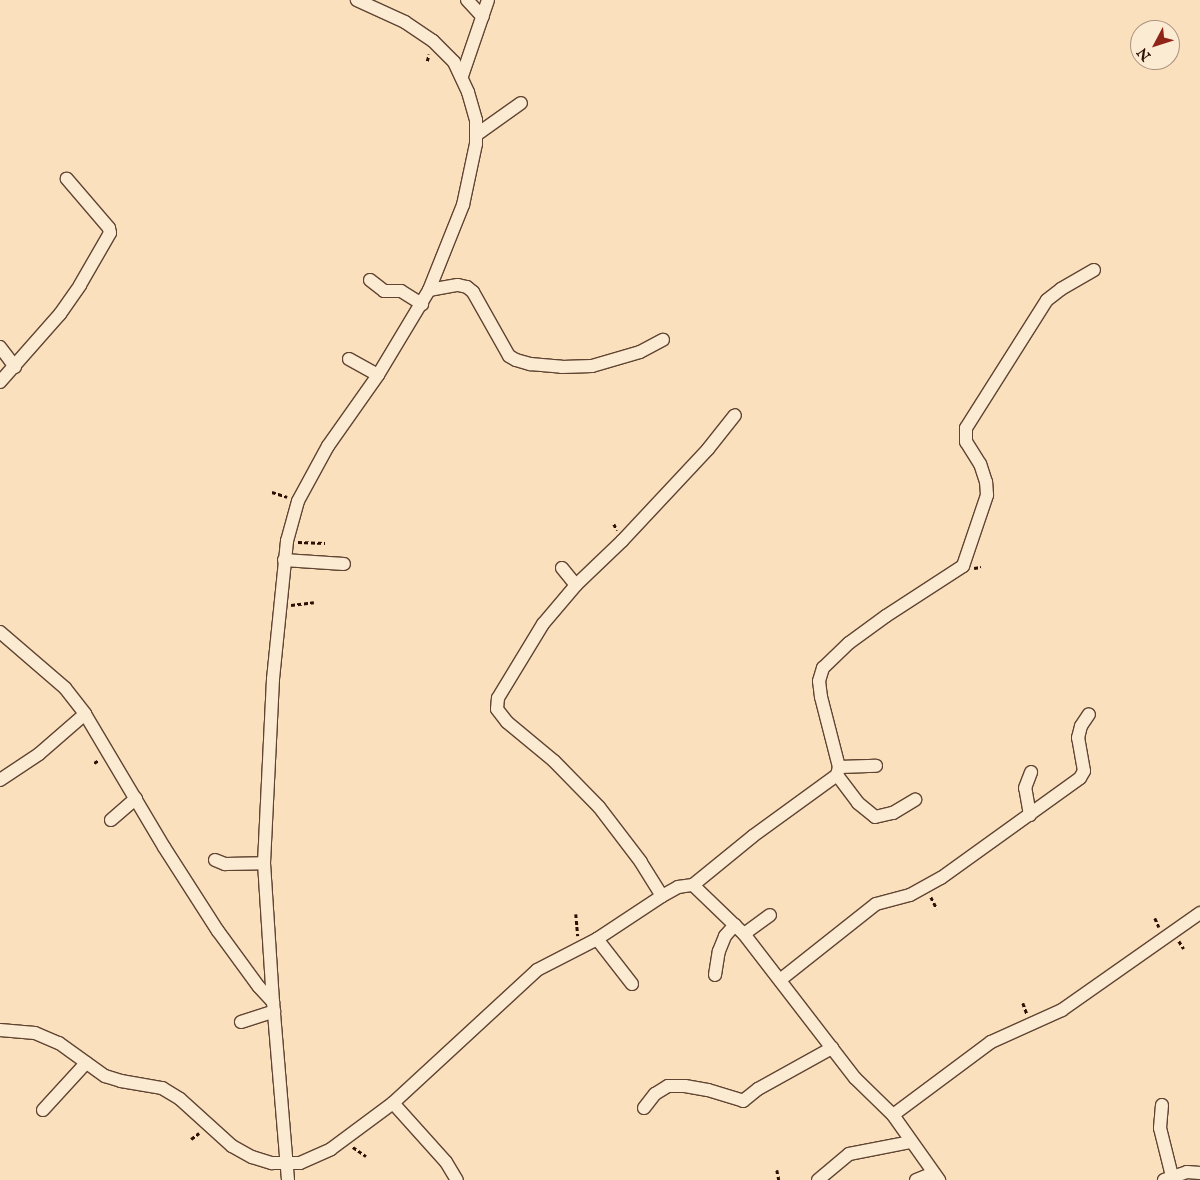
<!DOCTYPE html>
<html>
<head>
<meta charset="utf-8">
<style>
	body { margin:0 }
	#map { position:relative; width:1200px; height:1180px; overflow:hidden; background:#fae0bc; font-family:"IM FELL English",serif }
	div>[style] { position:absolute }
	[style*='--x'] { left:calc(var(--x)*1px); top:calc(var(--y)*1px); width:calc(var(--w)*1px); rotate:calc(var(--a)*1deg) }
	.path>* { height:2.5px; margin-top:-1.25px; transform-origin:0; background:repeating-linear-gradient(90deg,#2c1004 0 4px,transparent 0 6.5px) }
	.roads { filter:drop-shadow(1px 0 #604432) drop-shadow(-1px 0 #604432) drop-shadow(0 1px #604432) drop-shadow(0 -1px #604432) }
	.minor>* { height:12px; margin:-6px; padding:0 6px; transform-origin:6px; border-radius:6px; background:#fcebd3 }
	span { translate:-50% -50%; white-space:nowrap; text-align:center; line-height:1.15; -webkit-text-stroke:4px #fcebd3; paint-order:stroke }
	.north { position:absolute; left:1130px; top:20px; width:50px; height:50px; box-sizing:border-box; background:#fcebd3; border:1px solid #a99380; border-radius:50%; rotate:230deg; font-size:14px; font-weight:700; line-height:20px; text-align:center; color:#2c1004 }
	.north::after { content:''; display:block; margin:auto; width:18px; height:22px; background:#8f2418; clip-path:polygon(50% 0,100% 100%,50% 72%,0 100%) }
</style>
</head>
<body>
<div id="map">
	<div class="path">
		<div style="--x:427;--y:61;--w:7;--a:-74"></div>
		<div style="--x:272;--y:492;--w:16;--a:18"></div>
		<div style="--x:614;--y:524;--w:7;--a:63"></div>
		<div style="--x:298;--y:542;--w:27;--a:2"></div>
		<div style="--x:974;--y:568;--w:7;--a:-8"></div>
		<div style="--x:291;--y:605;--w:23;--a:-7"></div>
		<div style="--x:94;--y:763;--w:6;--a:-31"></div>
		<div style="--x:931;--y:897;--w:13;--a:63"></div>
		<div style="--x:576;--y:914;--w:22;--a:85"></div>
		<div style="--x:1155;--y:918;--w:10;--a:66"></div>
		<div style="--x:1179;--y:941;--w:9;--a:58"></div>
		<div style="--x:1023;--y:1003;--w:12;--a:70"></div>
		<div style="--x:191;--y:1139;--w:10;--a:-37"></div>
		<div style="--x:353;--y:1147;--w:16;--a:35"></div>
		<div style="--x:777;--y:1170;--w:10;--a:79"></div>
	</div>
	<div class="roads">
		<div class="minor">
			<div style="--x:467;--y:0;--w:23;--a:47"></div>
			<div style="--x:462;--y:76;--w:80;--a:-71.1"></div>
			<div style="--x:476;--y:135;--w:55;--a:-35.4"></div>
			<div style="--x:370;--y:280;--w:18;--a:38"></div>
			<div style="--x:384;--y:291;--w:17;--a:0"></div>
			<div style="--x:401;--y:291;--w:25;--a:32"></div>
			<div style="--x:429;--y:290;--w:29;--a:-10"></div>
			<div style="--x:458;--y:285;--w:9;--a:13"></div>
			<div style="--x:467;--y:287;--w:8;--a:40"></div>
			<div style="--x:473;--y:292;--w:73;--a:60.6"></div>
			<div style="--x:509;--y:356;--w:8;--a:30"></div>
			<div style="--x:516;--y:360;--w:15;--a:16"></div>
			<div style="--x:530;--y:364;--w:32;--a:5"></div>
			<div style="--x:562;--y:367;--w:30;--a:-2"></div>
			<div style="--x:592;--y:366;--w:50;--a:-16.3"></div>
			<div style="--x:640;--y:352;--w:26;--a:-28"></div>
			<div style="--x:0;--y:347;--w:25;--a:53"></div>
			<div style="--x:349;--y:359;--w:33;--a:29"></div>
			<div style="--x:0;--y:382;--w:91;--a:-48.6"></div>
			<div style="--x:60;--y:314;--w:35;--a:-55"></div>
			<div style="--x:80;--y:285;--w:60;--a:-60"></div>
			<div style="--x:110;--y:233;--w:5;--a:-101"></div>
			<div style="--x:109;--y:228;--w:65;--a:-130.6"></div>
			<div style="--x:284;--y:560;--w:60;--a:3.8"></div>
			<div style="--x:562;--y:568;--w:22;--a:51"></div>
			<div style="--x:0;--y:632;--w:86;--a:40.7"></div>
			<div style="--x:65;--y:688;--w:33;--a:52"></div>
			<div style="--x:85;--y:714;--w:155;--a:59.3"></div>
			<div style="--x:164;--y:847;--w:100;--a:57.3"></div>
			<div style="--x:218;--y:931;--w:69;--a:53.8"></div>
			<div style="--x:259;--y:987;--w:21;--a:47"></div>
			<div style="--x:839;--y:767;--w:37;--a:-2"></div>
			<div style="--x:837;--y:775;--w:35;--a:53"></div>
			<div style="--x:858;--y:803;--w:22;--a:39"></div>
			<div style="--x:875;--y:817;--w:18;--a:-13"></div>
			<div style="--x:893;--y:813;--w:26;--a:-31"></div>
			<div style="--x:0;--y:780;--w:47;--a:-33.7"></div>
			<div style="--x:39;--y:754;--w:61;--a:-41"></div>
			<div style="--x:1030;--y:815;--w:27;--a:-100"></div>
			<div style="--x:1025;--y:788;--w:17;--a:-69"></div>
			<div style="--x:111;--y:820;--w:33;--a:-41"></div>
			<div style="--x:215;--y:860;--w:11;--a:22"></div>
			<div style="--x:225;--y:864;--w:39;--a:-1"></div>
			<div style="--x:693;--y:885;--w:77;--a:-39.2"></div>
			<div style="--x:753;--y:836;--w:104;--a:-36"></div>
			<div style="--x:837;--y:775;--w:8;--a:-76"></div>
			<div style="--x:839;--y:767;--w:72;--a:-104.4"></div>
			<div style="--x:821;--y:697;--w:16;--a:-97"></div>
			<div style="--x:819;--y:681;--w:14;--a:-73"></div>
			<div style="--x:823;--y:668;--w:36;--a:-44"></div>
			<div style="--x:849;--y:643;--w:46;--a:-36.1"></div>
			<div style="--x:886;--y:616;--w:92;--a:-33"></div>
			<div style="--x:963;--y:566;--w:75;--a:-71.3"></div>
			<div style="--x:987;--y:495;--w:13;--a:-94"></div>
			<div style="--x:986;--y:482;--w:19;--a:-108"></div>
			<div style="--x:980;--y:464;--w:26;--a:-122"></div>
			<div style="--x:966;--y:442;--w:14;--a:-90"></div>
			<div style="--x:966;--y:428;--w:151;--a:-57.7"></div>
			<div style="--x:1047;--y:300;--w:18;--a:-38"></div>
			<div style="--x:1061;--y:289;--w:38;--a:-30"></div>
			<div style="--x:662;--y:896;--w:40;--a:-122"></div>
			<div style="--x:641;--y:862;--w:69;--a:-127.4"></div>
			<div style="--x:599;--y:807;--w:64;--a:-134.4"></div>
			<div style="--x:554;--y:761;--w:61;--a:-140.3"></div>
			<div style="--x:507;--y:722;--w:16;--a:-128"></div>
			<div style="--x:497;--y:709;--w:11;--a:-85"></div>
			<div style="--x:498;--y:698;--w:87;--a:-58.7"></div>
			<div style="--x:543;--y:624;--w:51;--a:-49.8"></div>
			<div style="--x:576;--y:585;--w:64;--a:-43.7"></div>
			<div style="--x:622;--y:541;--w:126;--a:-46.9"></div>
			<div style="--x:708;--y:449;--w:43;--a:-51.5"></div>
			<div style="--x:744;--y:934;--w:32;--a:-36"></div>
			<div style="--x:597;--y:939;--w:57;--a:52.1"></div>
			<div style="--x:715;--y:975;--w:24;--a:-81"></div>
			<div style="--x:719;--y:951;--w:16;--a:-68"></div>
			<div style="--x:725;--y:936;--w:15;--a:-48"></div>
			<div style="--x:780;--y:980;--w:122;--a:-38.4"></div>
			<div style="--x:876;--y:904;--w:35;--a:-15"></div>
			<div style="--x:910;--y:895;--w:35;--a:-29"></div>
			<div style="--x:941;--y:878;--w:171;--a:-35.7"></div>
			<div style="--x:1080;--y:778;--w:8;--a:-60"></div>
			<div style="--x:1084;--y:771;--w:34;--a:-100"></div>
			<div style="--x:1078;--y:738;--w:12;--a:-76"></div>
			<div style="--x:1081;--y:726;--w:14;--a:-56"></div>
			<div style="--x:241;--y:1022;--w:35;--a:-18"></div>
			<div style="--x:0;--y:1030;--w:35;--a:5"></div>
			<div style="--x:35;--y:1033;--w:26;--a:23"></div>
			<div style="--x:59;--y:1043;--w:57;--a:35.7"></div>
			<div style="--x:105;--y:1076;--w:17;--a:17"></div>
			<div style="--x:121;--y:1081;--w:42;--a:9.7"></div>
			<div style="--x:162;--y:1088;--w:21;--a:31"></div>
			<div style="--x:180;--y:1099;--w:70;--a:42.1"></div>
			<div style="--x:232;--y:1146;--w:23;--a:29"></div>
			<div style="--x:252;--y:1157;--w:21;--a:17"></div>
			<div style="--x:272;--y:1163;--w:28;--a:0"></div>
			<div style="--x:300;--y:1163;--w:34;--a:-24"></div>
			<div style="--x:331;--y:1149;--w:77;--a:-36.6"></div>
			<div style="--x:393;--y:1103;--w:196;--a:-42.7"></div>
			<div style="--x:537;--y:970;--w:68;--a:-27.3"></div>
			<div style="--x:597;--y:939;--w:78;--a:-33.5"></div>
			<div style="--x:662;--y:896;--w:18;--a:-29"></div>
			<div style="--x:678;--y:887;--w:15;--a:-8"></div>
			<div style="--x:693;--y:885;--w:71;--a:43.9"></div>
			<div style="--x:744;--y:934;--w:182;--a:52.4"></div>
			<div style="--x:855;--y:1078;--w:53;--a:44.2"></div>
			<div style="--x:893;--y:1115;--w:80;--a:54.7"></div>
			<div style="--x:393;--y:1103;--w:79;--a:48.1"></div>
			<div style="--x:446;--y:1162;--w:21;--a:59"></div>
			<div style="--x:1162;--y:1105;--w:23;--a:95"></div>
			<div style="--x:1160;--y:1128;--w:49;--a:76"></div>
			<div style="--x:644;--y:1108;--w:18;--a:-52"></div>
			<div style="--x:655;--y:1094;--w:15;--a:-32"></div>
			<div style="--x:668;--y:1086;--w:17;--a:0"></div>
			<div style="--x:685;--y:1086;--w:23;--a:10"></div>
			<div style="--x:708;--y:1090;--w:37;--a:17"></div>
			<div style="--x:743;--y:1101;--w:19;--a:-39"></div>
			<div style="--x:758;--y:1089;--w:85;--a:-29"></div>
			<div style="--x:43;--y:1110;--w:64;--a:-47.5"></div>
			<div style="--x:893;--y:1115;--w:122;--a:-36.7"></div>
			<div style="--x:991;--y:1042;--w:78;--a:-24.3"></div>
			<div style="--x:1062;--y:1010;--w:169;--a:-35.1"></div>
			<div style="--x:288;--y:1180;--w:179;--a:-94.8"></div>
			<div style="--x:273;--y:1002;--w:139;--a:-93.7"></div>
			<div style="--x:264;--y:863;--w:184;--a:-87.2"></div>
			<div style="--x:273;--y:679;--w:139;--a:-84.2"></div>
			<div style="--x:287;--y:541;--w:41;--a:-74.6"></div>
			<div style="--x:298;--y:501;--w:63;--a:-61.4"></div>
			<div style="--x:328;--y:446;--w:87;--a:-54.8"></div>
			<div style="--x:378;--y:375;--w:99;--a:-59"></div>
			<div style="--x:429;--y:290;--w:92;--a:-68.2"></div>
			<div style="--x:463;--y:205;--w:62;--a:-78"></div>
			<div style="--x:476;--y:144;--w:24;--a:-90"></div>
			<div style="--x:476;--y:120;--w:29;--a:-106"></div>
			<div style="--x:468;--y:92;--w:33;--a:-115"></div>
			<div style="--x:454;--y:62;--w:30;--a:-135"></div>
			<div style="--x:433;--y:41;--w:34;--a:-146"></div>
			<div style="--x:405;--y:22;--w:53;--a:-155.4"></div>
			<div style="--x:818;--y:1180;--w:40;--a:-40"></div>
			<div style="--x:849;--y:1154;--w:62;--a:-11.1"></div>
			<div style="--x:916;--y:1180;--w:18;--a:-22"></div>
			<div style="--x:1164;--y:1180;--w:24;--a:-19"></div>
			<div style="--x:1187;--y:1172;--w:13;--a:4"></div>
		</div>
	</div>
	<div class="north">N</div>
</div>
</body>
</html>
